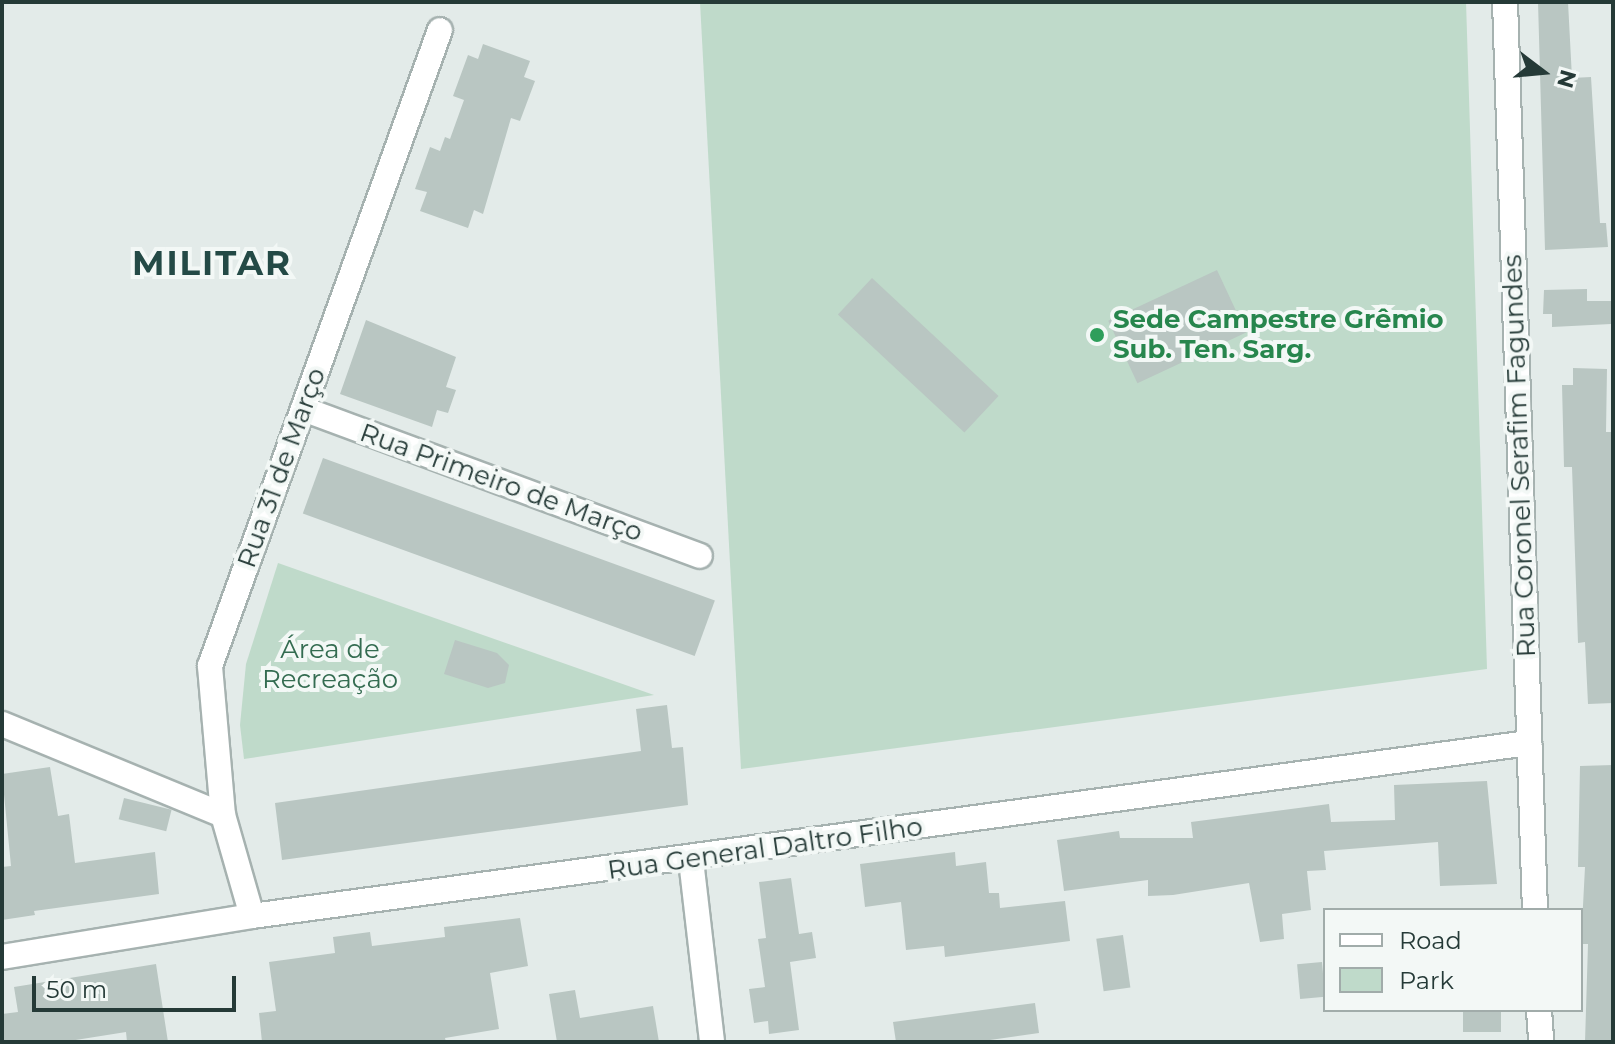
<!DOCTYPE html>
<html>
<head>
<meta charset="utf-8">
<style>
	body { margin:0 }
	#map { position:relative; width:1615px; height:1044px; overflow:hidden; background:#e3ebe9; font-family:Montserrat,sans-serif }
	div>[style] { position:absolute }
	[style*='--x'] { left:calc(var(--x)*1px); top:calc(var(--y)*1px); width:calc(var(--w)*1px); rotate:calc(var(--a)*1deg) }
	.green>* { inset:0; background:#bfdaca }
	.building>* { inset:0; background:#b9c6c2; transform-origin:0 0 }
	.roads { filter:drop-shadow(2px 0 #a6b2b0) drop-shadow(-2px 0 #a6b2b0) drop-shadow(0 2px #a6b2b0) drop-shadow(0 -2px #a6b2b0) }
	.minor>* { height:24px; margin:-12px; padding:0 12px; transform-origin:12px; border-radius:12px; background:#fff }
	.dots>* { width:22px; height:22px; translate:-50% -50%; box-sizing:border-box; border:4px solid #f3f8f6; border-radius:50% }
	span { translate:-50% -50%; white-space:nowrap; text-align:center; line-height:1.15; -webkit-text-stroke:8px #f3f8f6; paint-order:stroke }
	.leisure-label { font-size:26px; color:#27864d; font-weight:700 }
	.left { translate:0 -50%; text-align:left }
	.street-label { font-size:26px; color:#253a37 }
	.park-label { font-size:26px; color:#346c51 }
	.district-label { font-size:34px; color:#244a46; font-weight:700; letter-spacing:2px }
	.frame { position:absolute; inset:0; border:4px solid #253a37; pointer-events:none }
	.legend { position:absolute; left:1323px; top:908px; width:260px; height:104px; box-sizing:border-box; background:#f3f8f6; border:2px solid #a1acaa; margin:0; padding:10px 14px; list-style:none; font-size:24px; color:#253a37 }
	.legend li { display:flex; align-items:center; gap:16px; height:40px }
	.legend b { width:40px; border:2px solid #a1acaa }
	.north { position:absolute; left:1503px; top:32px; width:80px; height:80px; -webkit-text-stroke:6px #f3f8f6; paint-order:stroke; rotate:106deg; font-size:22px; font-weight:700; line-height:32px; text-align:center; color:#253a37 }
	.north::after { content:''; display:block; margin:auto; width:28px; height:36px; background:#253a37; clip-path:polygon(50% 0,100% 100%,50% 72%,0 100%) }
	.scale { position:absolute; left:32px; top:976px; width:204px; height:36px; box-sizing:border-box; border:4px solid #253a37; border-top:0; padding-left:10px; font-size:24px; line-height:28px; white-space:nowrap; color:#253a37; -webkit-text-stroke:6px #f3f8f6; paint-order:stroke }
</style>
</head>
<body>
<div id="map">
	<div class="green">
		<div style="clip-path:polygon(700px 2px,1466px 2px,1487px 669px,741px 769px)"></div>
		<div style="clip-path:polygon(278px 563px,654px 695px,244px 759px,240px 725px,246px 664px)"></div>
	</div>
	<div class="building">
		<div style="clip-path:polygon(1538px 2px,1568px 2px,1572px 78px,1591px 77px,1600px 223px,1606px 223px,1608px 247px,1545px 250px)"></div>
		<div style="clip-path:polygon(483px 44px,530px 61px,524px 77px,535px 81px,520px 121px,511px 118px,483px 214px,474px 210px,468px 228px,420px 211px,427px 192px,415px 189px,430px 147px,440px 151px,445px 137px,450px 139px,464px 100px,453px 96px,468px 55px,478px 59px)"></div>
		<div style="left:1217px;top:270px;width:69px;height:120px;rotate:65deg"></div>
		<div style="left:872px;top:278px;width:173px;height:50px;rotate:43deg"></div>
		<div style="clip-path:polygon(1587px 289px,1587px 301px,1611px 301px,1611px 324px,1552px 327px,1552px 314px,1543px 314px,1544px 290px)"></div>
		<div style="clip-path:polygon(366px 320px,456px 357px,446px 387px,456px 390px,448px 413px,437px 410px,432px 427px,340px 394px)"></div>
		<div style="clip-path:polygon(1573px 368px,1607px 369px,1606px 432px,1613px 432px,1613px 703px,1588px 704px,1585px 642px,1578px 643px,1572px 467px,1564px 467px,1562px 385px,1573px 385px)"></div>
		<div style="left:323px;top:458px;width:417px;height:59px;rotate:20deg"></div>
		<div style="clip-path:polygon(455px 640px,497px 653px,509px 665px,505px 683px,488px 688px,444px 674px)"></div>
		<div style="clip-path:polygon(667px 705px,672px 748px,683px 747px,688px 805px,282px 860px,275px 803px,641px 751px,636px 709px)"></div>
		<div style="clip-path:polygon(1613px 765px,1613px 1042px,1585px 1042px,1588px 944px,1581px 944px,1585px 867px,1578px 867px,1580px 766px)"></div>
		<div style="clip-path:polygon(50px 767px,58px 816px,69px 814px,75px 863px,155px 852px,159px 894px,34px 911px,35px 915px,2px 920px,2px 867px,11px 866px,2px 774px)"></div>
		<div style="clip-path:polygon(1487px 781px,1497px 884px,1440px 886px,1438px 842px,1324px 851px,1326px 870px,1307px 871px,1311px 910px,1282px 914px,1284px 939px,1260px 942px,1249px 883px,1173px 895px,1148px 896px,1148px 880px,1064px 891px,1057px 840px,1119px 831px,1120px 838px,1193px 838px,1191px 822px,1329px 804px,1331px 822px,1395px 820px,1394px 785px)"></div>
		<div style="left:124px;top:798px;width:49px;height:22px;rotate:14deg"></div>
		<div style="clip-path:polygon(955px 852px,956px 866px,986px 862px,989px 893px,999px 893px,1000px 908px,1065px 901px,1070px 941px,945px 957px,944px 946px,906px 950px,901px 902px,865px 907px,860px 864px)"></div>
		<div style="clip-path:polygon(791px 878px,799px 934px,812px 932px,816px 958px,790px 962px,799px 1030px,769px 1034px,768px 1021px,754px 1023px,749px 989px,765px 987px,758px 939px,766px 938px,759px 882px)"></div>
		<div style="clip-path:polygon(520px 918px,528px 966px,490px 973px,499px 1029px,445px 1038px,446px 1042px,262px 1042px,259px 1013px,276px 1011px,269px 962px,335px 953px,333px 937px,370px 932px,372px 946px,445px 937px,444px 927px)"></div>
		<div style="left:1123px;top:935px;width:53px;height:27px;rotate:82deg"></div>
		<div style="left:1322px;top:962px;width:35px;height:25px;rotate:85deg"></div>
		<div style="clip-path:polygon(156px 964px,168px 1042px,127px 1042px,126px 1032px,63px 1042px,2px 1042px,2px 1014px,18px 1012px,14px 987px)"></div>
		<div style="clip-path:polygon(575px 990px,580px 1018px,653px 1006px,659px 1042px,557px 1042px,549px 994px)"></div>
		<div style="clip-path:polygon(1035px 1003px,1039px 1033px,976px 1042px,896px 1042px,893px 1022px)"></div>
		<div style="left:1463px;top:1010px;width:38px;height:22px"></div>
	</div>
	<div class="roads">
		<div class="minor">
			<div style="--x:1505;--y:2;--w:908;--a:88.11"></div>
			<div style="--x:303;--y:409;--w:423;--a:20.3"></div>
			<div style="--x:2;--y:724;--w:239;--a:22.4"></div>
			<div style="--x:691;--y:860;--w:183;--a:83.4"></div>
			<div style="--x:252;--y:916;--w:105;--a:-106"></div>
			<div style="--x:223;--y:815;--w:150;--a:-95"></div>
			<div style="--x:210;--y:666;--w:676;--a:-70.12"></div>
			<div style="--x:2;--y:957;--w:253;--a:-9.3"></div>
			<div style="--x:252;--y:916;--w:1289;--a:-7.72"></div>
			<div style="--x:1539;--y:1010;--w:32;--a:86"></div>
		</div>
	</div>
	<div class="dots">
		<div style="left:1097px;top:335px;background:#2e9e5b"></div>
	</div>
	<div class="leisure-label">
		<span class="left" style="left:1113px;top:335px">Sede Campestre Grêmio<br>Sub. Ten. Sarg.</span>
	</div>
	<div class="street-label">
		<span style="left:1520px;top:456px;rotate:-92deg">Rua Coronel Serafim Fagundes</span>
		<span style="left:282px;top:468px;rotate:-70deg">Rua 31 de Março</span>
		<span style="left:501px;top:483px;rotate:20deg">Rua Primeiro de Março</span>
		<span style="left:765px;top:849px;rotate:-8deg">Rua General Daltro Filho</span>
	</div>
	<div class="park-label">
		<span style="left:330px;top:665px">Área de<br>Recreação</span>
	</div>
	<div class="district-label">
		<span style="left:212px;top:264px">MILITAR</span>
	</div>
	<div class="frame"></div>
	<ul class="legend">
	<li><b style="height:10px;background:#fff"></b>Road</li>
	<li><b style="height:22px;background:#bfdaca"></b>Park</li>
	</ul>
	<div class="north">N</div>
	<div class="scale">50 m</div>
</div>
</body>
</html>
